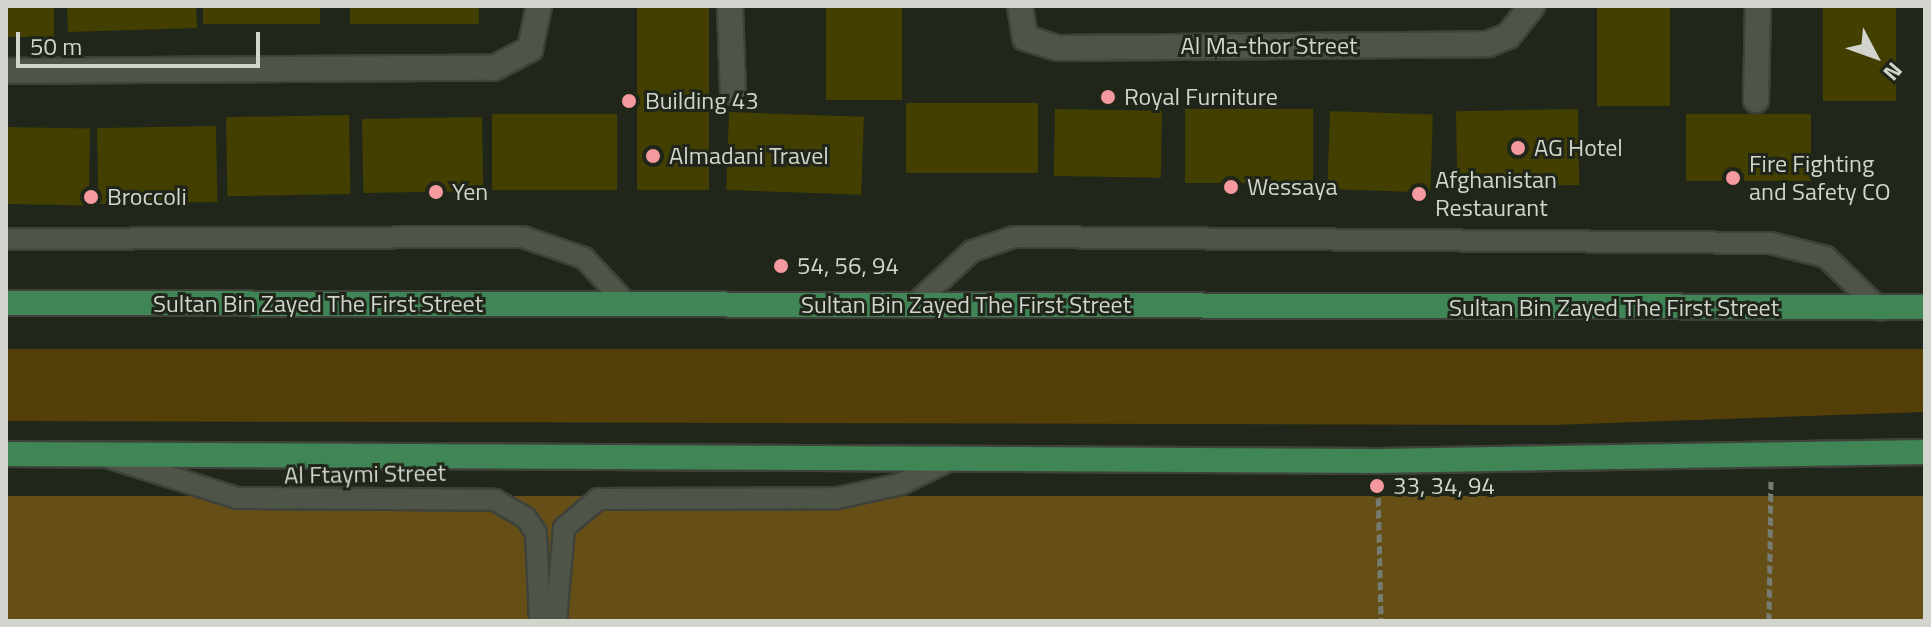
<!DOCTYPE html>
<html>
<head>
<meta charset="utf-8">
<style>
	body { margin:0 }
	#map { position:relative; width:1931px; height:627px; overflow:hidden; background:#21261b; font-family:"Titillium Web",sans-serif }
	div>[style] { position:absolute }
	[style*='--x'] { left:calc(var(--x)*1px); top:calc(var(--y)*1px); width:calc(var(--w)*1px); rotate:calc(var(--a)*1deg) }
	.green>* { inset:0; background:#553f08 }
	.forest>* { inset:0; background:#664e17; transform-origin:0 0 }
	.building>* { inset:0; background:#423f00; transform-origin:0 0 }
	.path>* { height:5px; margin-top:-2.5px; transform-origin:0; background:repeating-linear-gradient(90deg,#777c72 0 8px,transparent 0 12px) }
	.roads { filter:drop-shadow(2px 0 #3e423a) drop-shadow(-2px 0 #3e423a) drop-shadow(0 2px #3e423a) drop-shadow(0 -2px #3e423a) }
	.lane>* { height:20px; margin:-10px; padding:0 10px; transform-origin:10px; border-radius:10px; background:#4e5548 }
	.street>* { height:24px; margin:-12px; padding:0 12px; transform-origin:12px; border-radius:12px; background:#4e5548 }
	.primary>* { height:24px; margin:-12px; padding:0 12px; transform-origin:12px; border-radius:12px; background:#408556 }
	.dots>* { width:22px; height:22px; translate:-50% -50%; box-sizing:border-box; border:4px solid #21261b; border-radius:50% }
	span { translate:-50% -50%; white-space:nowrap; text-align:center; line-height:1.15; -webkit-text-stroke:6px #21261b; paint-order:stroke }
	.street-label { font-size:24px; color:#d1d5cd }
	.poi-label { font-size:24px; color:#d1d5cd }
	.left { translate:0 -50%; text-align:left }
	.frame { position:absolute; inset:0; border:8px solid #d1d5cd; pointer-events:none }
	.north { position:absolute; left:1835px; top:16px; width:80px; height:80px; -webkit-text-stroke:6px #21261b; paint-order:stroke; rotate:131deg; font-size:22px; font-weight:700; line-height:32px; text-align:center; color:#d1d5cd }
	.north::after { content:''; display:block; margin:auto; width:28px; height:36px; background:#d1d5cd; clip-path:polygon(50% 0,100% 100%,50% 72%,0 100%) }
	.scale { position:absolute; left:16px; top:32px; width:244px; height:36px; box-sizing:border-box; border:4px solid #d1d5cd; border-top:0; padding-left:10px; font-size:24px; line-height:28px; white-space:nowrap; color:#d1d5cd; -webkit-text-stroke:6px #21261b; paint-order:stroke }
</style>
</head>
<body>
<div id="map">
	<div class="green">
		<div style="clip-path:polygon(6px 349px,1925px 349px,1925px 412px,1552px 425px,6px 421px)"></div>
	</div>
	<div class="forest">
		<div style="left:6px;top:496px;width:1919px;height:125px"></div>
	</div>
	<div class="building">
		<div style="left:6px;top:6px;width:48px;height:31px"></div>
		<div style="clip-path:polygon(67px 6px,196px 6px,197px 28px,68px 32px)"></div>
		<div style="left:203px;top:6px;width:117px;height:18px"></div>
		<div style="left:350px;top:6px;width:129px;height:18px"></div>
		<div style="left:637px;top:6px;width:72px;height:184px"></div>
		<div style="left:826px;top:6px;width:76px;height:94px"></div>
		<div style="left:1597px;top:6px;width:73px;height:100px"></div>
		<div style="left:1823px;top:6px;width:73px;height:95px"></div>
		<div style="left:906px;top:103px;width:132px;height:70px"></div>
		<div style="left:1055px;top:109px;width:107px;height:67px;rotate:1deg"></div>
		<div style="left:1185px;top:109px;width:128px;height:74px"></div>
		<div style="left:1578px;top:109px;width:76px;height:122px;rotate:89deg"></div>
		<div style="left:1330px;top:111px;width:103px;height:78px;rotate:2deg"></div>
		<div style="left:729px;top:112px;width:135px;height:78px;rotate:2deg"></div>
		<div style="left:492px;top:114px;width:125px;height:76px"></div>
		<div style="left:1686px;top:114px;width:125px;height:67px"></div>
		<div style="left:349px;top:115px;width:79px;height:123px;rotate:89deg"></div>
		<div style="left:482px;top:117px;width:74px;height:120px;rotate:89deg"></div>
		<div style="left:216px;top:126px;width:76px;height:119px;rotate:89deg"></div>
		<div style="left:6px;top:127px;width:84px;height:77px;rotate:1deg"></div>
	</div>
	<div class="path">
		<div style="--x:1378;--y:486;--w:135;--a:88.7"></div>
		<div style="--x:1769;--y:621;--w:140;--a:-89.2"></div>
	</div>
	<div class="roads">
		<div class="lane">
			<div style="--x:6;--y:239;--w:517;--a:-0.22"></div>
			<div style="--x:523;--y:237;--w:65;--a:19"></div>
			<div style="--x:584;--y:258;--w:63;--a:46.9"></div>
			<div style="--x:914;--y:305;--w:79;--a:-43"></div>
			<div style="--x:972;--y:251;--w:44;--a:-18.4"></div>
			<div style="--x:1014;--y:237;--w:756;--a:0.45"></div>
			<div style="--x:1770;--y:243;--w:58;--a:14"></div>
			<div style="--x:1826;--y:257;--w:76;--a:43.9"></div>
			<div style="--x:104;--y:456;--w:139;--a:17.5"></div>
			<div style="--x:237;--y:498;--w:258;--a:0.4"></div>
			<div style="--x:495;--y:500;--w:36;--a:30"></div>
			<div style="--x:526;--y:518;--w:18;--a:56"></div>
			<div style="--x:536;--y:533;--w:88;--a:87.4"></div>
			<div style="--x:556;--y:621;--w:93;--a:-85.1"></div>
			<div style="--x:564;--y:528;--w:45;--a:-40.5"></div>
			<div style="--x:598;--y:499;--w:240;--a:-0.2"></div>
			<div style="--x:838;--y:498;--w:65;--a:-12.5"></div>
			<div style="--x:901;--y:484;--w:59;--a:-26.1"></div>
		</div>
		<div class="street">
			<div style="--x:730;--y:6;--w:86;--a:88"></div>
			<div style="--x:1020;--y:6;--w:32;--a:81"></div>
			<div style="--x:1025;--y:38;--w:34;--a:17"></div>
			<div style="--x:1058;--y:48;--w:430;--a:-0.5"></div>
			<div style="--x:1488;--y:44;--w:22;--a:-22"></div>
			<div style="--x:1508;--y:36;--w:38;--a:-51"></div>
			<div style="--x:6;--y:71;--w:488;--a:-0.4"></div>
			<div style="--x:494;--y:68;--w:41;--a:-27.8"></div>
			<div style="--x:530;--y:49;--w:44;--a:-78.2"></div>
			<div style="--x:1756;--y:100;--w:94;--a:-88.8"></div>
		</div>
		<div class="primary">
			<div style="--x:6;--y:303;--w:1919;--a:0.12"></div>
			<div style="--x:6;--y:454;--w:1372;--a:0.29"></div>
			<div style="--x:1378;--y:461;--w:547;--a:-0.94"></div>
		</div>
	</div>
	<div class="dots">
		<div style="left:1108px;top:97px;background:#f49a9f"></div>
		<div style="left:629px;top:101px;background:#f49a9f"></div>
		<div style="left:1518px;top:148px;background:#f49a9f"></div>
		<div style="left:653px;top:156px;background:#f49a9f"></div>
		<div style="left:1733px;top:178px;background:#f49a9f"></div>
		<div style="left:1231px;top:187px;background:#f49a9f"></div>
		<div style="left:436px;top:192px;background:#f49a9f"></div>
		<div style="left:1419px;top:194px;background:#f49a9f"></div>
		<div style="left:91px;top:197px;background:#f49a9f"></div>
		<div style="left:781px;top:266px;background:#f49a9f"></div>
		<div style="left:1377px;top:486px;background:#f49a9f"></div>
	</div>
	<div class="street-label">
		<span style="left:1269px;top:46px">Al Ma-thor Street</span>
		<span style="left:318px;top:304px">Sultan Bin Zayed The First Street</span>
		<span style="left:966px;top:305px">Sultan Bin Zayed The First Street</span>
		<span style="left:1614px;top:308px">Sultan Bin Zayed The First Street</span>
		<span style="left:365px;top:474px;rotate:-1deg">Al Ftaymi Street</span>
	</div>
	<div class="poi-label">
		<span class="left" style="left:1124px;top:97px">Royal Furniture</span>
		<span class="left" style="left:645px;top:101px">Building 43</span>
		<span class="left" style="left:1534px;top:148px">AG Hotel</span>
		<span class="left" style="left:669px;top:156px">Almadani Travel</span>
		<span class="left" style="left:1749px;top:178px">Fire Fighting<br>and Safety CO</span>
		<span class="left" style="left:1435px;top:194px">Afghanistan<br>Restaurant</span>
		<span class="left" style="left:1247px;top:187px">Wessaya</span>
		<span class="left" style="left:452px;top:192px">Yen</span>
		<span class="left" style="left:107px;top:197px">Broccoli</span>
		<span class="left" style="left:797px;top:266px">54, 56, 94</span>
		<span class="left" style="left:1393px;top:486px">33, 34, 94</span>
	</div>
	<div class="frame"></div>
	<div class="north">N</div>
	<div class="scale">50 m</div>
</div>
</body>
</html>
